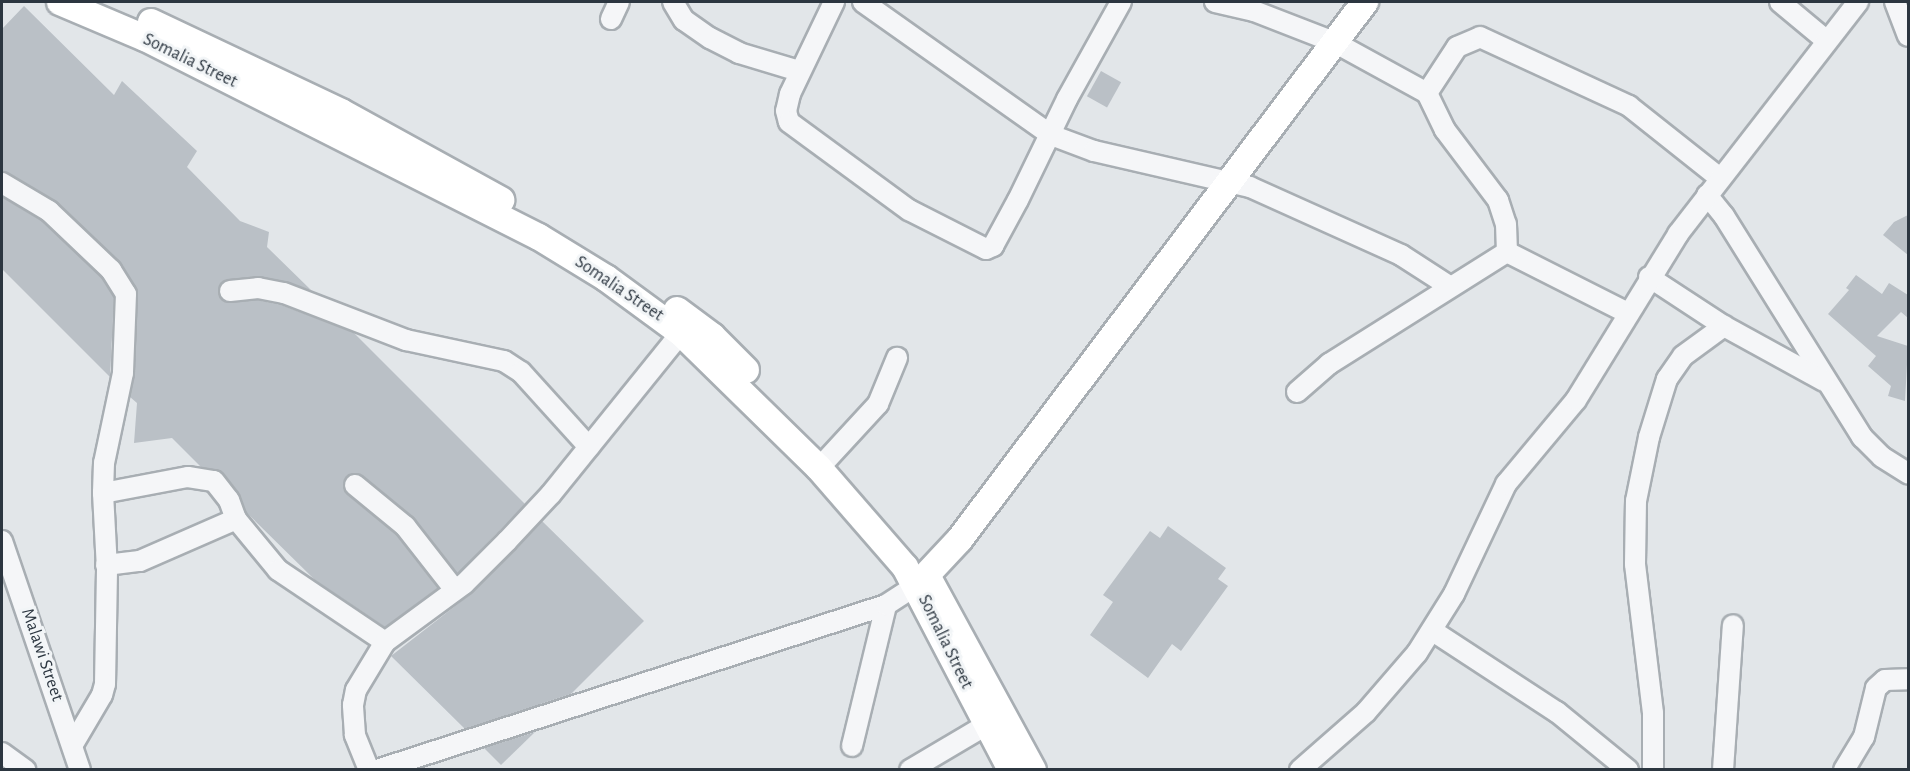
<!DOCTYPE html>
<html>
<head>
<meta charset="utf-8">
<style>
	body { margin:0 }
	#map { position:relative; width:1910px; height:771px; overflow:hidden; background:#e2e6e9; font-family:"Alegreya Sans",sans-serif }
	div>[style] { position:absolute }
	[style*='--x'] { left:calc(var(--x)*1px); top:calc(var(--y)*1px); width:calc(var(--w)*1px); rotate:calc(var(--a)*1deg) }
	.building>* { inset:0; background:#bac0c6; transform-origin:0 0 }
	.roads { filter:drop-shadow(2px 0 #a8aeb3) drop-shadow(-2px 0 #a8aeb3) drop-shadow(0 2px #a8aeb3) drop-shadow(0 -2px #a8aeb3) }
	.minor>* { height:20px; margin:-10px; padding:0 10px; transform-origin:10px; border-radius:10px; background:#f5f6f8 }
	.major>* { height:26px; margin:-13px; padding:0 13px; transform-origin:13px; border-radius:13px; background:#fff }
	span { translate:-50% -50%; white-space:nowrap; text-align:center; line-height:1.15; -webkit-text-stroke:6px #f2f5f7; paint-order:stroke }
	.street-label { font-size:18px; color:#2c3640 }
	.frame { position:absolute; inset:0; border:3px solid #2c3640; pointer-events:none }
</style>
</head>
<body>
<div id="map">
	<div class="building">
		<div style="clip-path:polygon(24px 6px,114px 95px,122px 81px,197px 151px,187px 167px,240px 221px,269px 232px,267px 247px,311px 290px,257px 276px,223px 281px,218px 292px,221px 298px,231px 303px,257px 300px,281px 305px,353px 332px,525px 504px,457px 574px,413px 517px,362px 475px,346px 477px,343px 484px,347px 494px,396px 534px,438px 588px,385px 627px,315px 580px,246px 512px,239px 493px,223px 473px,201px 467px,172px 438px,134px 443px,137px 403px,130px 397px,135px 373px,136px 288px,119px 262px,57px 202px,2px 171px,2px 29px)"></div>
		<div style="left:1101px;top:71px;width:23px;height:29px;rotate:29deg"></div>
		<div style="clip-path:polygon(2px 197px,42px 221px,102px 278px,114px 297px,110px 377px,2px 269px)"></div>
		<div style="clip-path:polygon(1908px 215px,1908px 255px,1883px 235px,1894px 222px)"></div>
		<div style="clip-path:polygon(1856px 275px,1882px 294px,1889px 283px,1908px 295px,1908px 318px,1901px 312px,1877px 336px,1908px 346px,1905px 401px,1888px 396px,1891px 386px,1868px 366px,1876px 356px,1828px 314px,1849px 290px,1846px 288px)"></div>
		<div style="clip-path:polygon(542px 521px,644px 621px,571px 694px,465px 729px,391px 656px,472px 593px)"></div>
		<div style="clip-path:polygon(1168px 526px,1226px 568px,1218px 579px,1228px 586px,1181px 651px,1172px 644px,1148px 678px,1090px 635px,1113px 602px,1103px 595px,1150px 531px,1160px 538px)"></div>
		<div style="clip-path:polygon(535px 732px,501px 765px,484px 748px)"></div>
	</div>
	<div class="roads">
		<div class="minor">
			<div style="--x:673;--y:2;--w:21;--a:59"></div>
			<div style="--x:684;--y:20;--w:32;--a:35"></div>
			<div style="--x:710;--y:38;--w:33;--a:27"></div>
			<div style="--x:739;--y:53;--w:63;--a:16.7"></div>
			<div style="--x:834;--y:2;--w:102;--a:115.6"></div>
			<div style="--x:790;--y:94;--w:17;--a:103"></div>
			<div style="--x:786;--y:111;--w:11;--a:75"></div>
			<div style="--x:789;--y:122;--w:149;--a:36.3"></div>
			<div style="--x:909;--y:210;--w:86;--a:26.9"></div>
			<div style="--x:986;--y:249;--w:8;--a:-23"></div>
			<div style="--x:993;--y:246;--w:52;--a:-61.5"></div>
			<div style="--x:1018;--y:200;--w:112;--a:-64.1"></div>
			<div style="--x:1067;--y:99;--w:111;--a:-60.9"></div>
			<div style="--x:863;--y:2;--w:230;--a:35.3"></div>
			<div style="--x:1051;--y:135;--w:46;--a:20.4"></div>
			<div style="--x:1094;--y:151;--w:160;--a:13"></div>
			<div style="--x:1250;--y:187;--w:166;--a:24.2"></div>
			<div style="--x:1401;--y:255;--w:57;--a:32.9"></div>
			<div style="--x:1215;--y:2;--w:40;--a:13"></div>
			<div style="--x:1254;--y:11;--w:86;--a:21.2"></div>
			<div style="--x:1334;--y:42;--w:106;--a:28.7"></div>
			<div style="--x:1427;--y:93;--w:41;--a:64.1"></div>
			<div style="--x:1445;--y:130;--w:88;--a:52.9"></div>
			<div style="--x:1498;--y:200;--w:25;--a:72"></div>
			<div style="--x:1506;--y:224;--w:28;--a:88"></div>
			<div style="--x:1780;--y:2;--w:61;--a:39.7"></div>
			<div style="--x:1895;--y:2;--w:36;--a:69"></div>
			<div style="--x:611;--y:19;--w:19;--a:-65"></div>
			<div style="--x:1427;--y:93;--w:55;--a:-56.9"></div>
			<div style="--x:1457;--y:47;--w:25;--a:-23"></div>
			<div style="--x:1480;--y:37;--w:164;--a:24.8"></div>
			<div style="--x:1629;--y:106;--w:116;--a:38.4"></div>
			<div style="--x:2;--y:183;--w:55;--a:30.8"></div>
			<div style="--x:49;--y:211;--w:86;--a:43.6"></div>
			<div style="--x:111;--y:270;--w:28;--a:58"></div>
			<div style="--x:126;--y:294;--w:79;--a:92.2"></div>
			<div style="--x:123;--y:373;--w:92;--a:101.9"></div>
			<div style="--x:104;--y:463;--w:30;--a:92"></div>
			<div style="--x:103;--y:493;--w:77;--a:87"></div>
			<div style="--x:107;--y:570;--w:114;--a:91"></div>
			<div style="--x:105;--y:684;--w:11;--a:105"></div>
			<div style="--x:102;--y:695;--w:57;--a:120.6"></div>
			<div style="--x:1707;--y:195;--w:27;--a:51"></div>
			<div style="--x:1724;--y:216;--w:261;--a:58"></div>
			<div style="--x:1862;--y:437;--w:28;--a:45"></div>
			<div style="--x:1882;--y:457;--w:31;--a:32"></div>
			<div style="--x:1507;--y:252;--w:133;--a:26.8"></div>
			<div style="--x:1649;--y:277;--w:90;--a:33.2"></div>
			<div style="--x:1724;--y:326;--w:114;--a:28.8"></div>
			<div style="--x:230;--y:291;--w:28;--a:-6"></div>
			<div style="--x:258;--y:288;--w:26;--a:11"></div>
			<div style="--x:284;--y:293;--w:131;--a:21.1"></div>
			<div style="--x:406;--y:340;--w:100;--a:12.1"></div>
			<div style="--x:504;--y:361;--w:20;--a:33"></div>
			<div style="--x:521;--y:372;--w:101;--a:47.8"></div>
			<div style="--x:1297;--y:392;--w:43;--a:-41.2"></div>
			<div style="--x:1329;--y:364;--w:210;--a:-32.2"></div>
			<div style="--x:819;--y:468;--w:87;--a:-47.3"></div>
			<div style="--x:878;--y:404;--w:50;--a:-67.6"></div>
			<div style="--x:355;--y:485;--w:65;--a:39.4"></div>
			<div style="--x:405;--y:526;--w:81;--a:52"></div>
			<div style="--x:103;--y:493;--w:86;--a:-10.7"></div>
			<div style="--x:188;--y:477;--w:26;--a:9"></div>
			<div style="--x:214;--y:481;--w:24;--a:52"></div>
			<div style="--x:229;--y:500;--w:20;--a:70"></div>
			<div style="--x:236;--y:519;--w:66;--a:50.5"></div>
			<div style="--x:278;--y:570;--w:129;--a:33.9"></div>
			<div style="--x:2;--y:541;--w:242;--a:71.2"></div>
			<div style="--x:106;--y:565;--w:34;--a:-7"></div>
			<div style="--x:140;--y:561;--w:105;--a:-23.6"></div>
			<div style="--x:1433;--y:631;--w:148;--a:33.2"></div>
			<div style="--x:1557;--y:712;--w:92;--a:39.2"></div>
			<div style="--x:852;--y:746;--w:145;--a:-76.4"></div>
			<div style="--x:2;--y:753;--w:29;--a:36"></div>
			<div style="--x:369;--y:770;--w:38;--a:-112"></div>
			<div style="--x:355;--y:735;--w:30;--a:-94"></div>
			<div style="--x:353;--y:705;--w:15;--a:-79"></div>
			<div style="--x:356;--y:690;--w:56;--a:-58.9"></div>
			<div style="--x:385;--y:642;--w:98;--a:-36.3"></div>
			<div style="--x:464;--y:584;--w:61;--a:-45"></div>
			<div style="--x:507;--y:541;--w:64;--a:-46.9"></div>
			<div style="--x:551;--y:494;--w:207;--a:-51.1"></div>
			<div style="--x:377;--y:770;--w:535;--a:-17.96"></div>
			<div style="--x:886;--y:605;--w:37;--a:-33"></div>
			<div style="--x:910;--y:770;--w:88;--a:-30.6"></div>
			<div style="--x:1300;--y:770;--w:88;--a:-41.3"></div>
			<div style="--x:1366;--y:712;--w:78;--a:-49.2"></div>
			<div style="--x:1417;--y:653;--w:70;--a:-57.9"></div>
			<div style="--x:1454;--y:594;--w:122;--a:-64.7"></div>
			<div style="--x:1506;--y:484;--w:109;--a:-50.2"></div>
			<div style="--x:1576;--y:400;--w:195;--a:-58.4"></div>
			<div style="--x:1678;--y:234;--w:294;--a:-52.2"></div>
			<div style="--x:1653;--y:770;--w:57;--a:-90"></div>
			<div style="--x:1653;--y:713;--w:150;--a:-96.9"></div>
			<div style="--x:1635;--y:564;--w:63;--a:-89.1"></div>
			<div style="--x:1636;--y:501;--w:65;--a:-78.5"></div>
			<div style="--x:1649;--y:437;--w:61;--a:-72.8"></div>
			<div style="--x:1667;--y:379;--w:28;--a:-55"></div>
			<div style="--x:1683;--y:356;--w:51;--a:-36.2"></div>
			<div style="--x:1723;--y:770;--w:145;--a:-86.1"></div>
			<div style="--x:1844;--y:770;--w:39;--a:-59"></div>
			<div style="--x:1864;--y:737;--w:50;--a:-76.2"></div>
			<div style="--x:1876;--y:688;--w:12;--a:-42"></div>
			<div style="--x:1885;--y:680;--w:23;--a:-2"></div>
		</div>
		<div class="major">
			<div style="--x:60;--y:2;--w:92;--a:23"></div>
			<div style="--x:145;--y:38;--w:441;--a:26.8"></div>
			<div style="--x:539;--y:237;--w:79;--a:31.5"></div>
			<div style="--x:606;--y:278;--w:93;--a:36.3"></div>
			<div style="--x:681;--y:333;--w:193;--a:44.4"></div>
			<div style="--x:819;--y:468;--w:131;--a:49"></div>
			<div style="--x:905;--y:567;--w:229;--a:62.4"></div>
			<div style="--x:151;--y:22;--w:210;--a:25.3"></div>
			<div style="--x:341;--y:112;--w:183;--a:28.8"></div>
			<div style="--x:677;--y:310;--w:44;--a:36.6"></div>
			<div style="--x:712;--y:336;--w:48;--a:45"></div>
			<div style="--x:931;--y:583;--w:213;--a:61.4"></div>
			<div style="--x:917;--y:585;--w:63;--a:-46.9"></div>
			<div style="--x:960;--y:539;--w:673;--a:-52.98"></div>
		</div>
	</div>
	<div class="street-label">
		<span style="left:190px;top:61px;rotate:26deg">Somalia Street</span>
		<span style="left:619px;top:289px;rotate:34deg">Somalia Street</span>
		<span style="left:945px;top:642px;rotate:64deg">Somalia Street</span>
		<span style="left:42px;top:655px;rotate:71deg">Malawi Street</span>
	</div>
	<div class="frame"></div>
</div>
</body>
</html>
